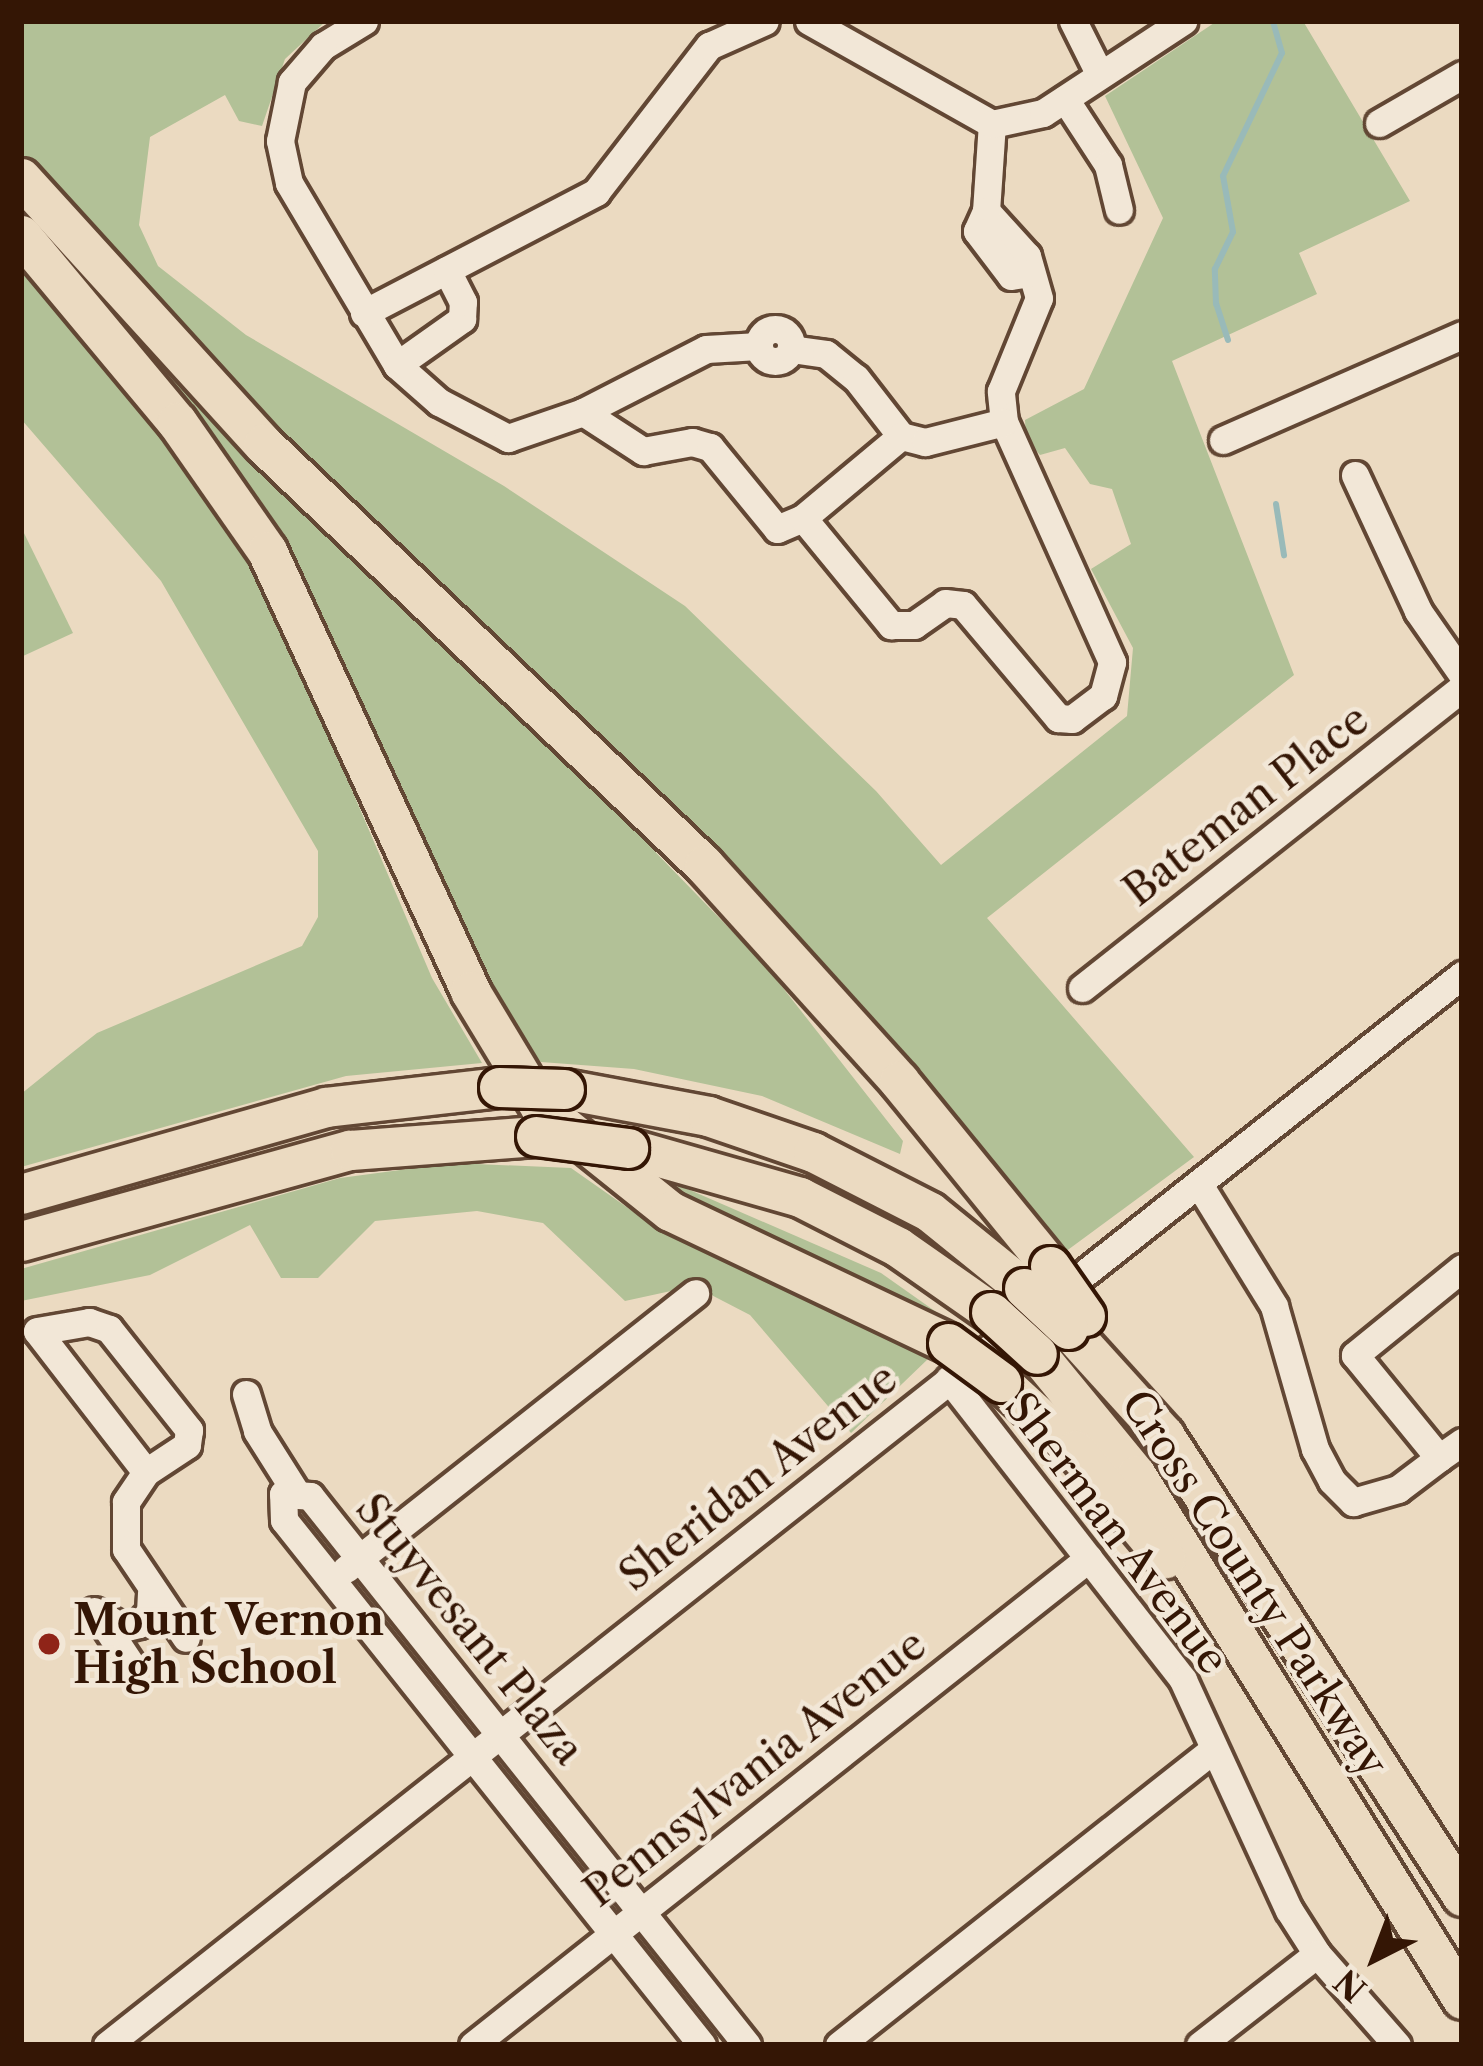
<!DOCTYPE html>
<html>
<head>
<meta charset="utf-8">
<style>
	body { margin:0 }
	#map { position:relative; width:1483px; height:2066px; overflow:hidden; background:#ebdac1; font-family:"Libre Caslon Text",serif }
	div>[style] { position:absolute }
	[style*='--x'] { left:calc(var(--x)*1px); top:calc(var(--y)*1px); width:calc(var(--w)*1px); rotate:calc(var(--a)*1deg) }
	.green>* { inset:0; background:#b2c197 }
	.stream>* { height:6px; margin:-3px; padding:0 3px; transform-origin:3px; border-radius:3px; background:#99bab9 }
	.roads { filter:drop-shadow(3px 0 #624734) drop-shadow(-3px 0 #624734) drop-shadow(0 3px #624734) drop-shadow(0 -3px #624734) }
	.minor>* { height:27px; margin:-13.5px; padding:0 13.5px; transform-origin:13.5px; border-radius:13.5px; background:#f2e7d7 }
	.minor>.ring { margin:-13.5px; padding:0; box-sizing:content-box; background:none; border:27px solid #f2e7d7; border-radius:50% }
	.highway>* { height:39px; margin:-19.5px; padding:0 19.5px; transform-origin:19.5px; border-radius:19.5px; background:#ebdac1 }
	.bridges { filter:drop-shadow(3px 0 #341605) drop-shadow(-3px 0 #341605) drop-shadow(0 3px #341605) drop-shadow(0 -3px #341605) }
	.highway-bridge>* { height:39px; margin:-19.5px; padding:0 19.5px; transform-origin:19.5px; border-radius:19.5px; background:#ebdac1 }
	.dots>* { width:33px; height:33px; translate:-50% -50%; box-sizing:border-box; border:6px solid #f2e7d7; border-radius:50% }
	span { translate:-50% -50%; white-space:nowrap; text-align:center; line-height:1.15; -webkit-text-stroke:9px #f2e7d7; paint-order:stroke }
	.street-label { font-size:42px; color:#341605 }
	.poi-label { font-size:42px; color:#341605; font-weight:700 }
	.left { translate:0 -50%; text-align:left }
	.frame { position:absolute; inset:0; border:24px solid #341605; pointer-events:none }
	.north { position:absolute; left:1315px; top:1898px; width:120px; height:120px; -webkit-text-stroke:9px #f2e7d7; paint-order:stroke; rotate:222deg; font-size:33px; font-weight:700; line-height:48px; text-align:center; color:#341605 }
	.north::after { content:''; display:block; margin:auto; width:42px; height:54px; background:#341605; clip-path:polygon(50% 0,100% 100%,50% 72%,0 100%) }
</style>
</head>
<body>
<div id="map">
	<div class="green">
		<div style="clip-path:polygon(21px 21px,326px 21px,285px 59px,262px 126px,239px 121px,225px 95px,150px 137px,139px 225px,158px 266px,246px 335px,504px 486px,685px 606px,876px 791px,941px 865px,1127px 716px,1133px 648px,1091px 569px,1131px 544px,1112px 489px,1090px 484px,1065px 448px,1040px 455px,1026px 439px,1025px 420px,1084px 389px,1163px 218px,1105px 96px,1217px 21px,1303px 21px,1410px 201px,1299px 253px,1317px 294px,1172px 361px,1294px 675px,987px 918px,1194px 1157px,1065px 1252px,691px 824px,337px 497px,21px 160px)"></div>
		<div style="clip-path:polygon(21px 198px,765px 965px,903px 1141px,900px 1154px,762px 1096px,634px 1069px,541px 1062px,500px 1024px,296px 583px,21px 219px)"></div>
		<div style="clip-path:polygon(21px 250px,168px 431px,262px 579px,432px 978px,482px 1063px,346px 1076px,21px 1167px,21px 1094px,73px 1052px,97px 1033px,302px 946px,318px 917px,318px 851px,161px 581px,21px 419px)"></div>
		<div style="clip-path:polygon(21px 527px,73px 633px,21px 657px)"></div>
		<div style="clip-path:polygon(453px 1163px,571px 1168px,665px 1234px,879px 1327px,929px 1358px,851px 1433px,750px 1315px,694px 1286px,625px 1301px,543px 1223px,477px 1211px,375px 1221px,318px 1278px,281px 1278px,250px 1225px,150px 1275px,21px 1301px,21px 1269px,340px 1178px)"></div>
		<div style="clip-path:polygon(676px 1184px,881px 1273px,949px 1321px,690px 1208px)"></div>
	</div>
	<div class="stream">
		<div style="--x:1228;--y:340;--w:38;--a:-108"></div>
		<div style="--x:1216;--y:304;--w:35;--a:-92"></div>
		<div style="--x:1215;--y:269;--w:41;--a:-64.1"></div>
		<div style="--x:1233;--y:232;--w:57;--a:-100.1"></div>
		<div style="--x:1223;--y:176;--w:136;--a:-64.4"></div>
		<div style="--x:1282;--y:53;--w:33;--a:-106"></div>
		<div style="--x:1276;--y:504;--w:52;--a:81.1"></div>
	</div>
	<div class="roads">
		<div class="minor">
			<div style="--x:364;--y:21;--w:48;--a:148.6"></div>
			<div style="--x:323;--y:46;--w:48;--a:130.7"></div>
			<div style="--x:292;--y:82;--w:60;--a:101.5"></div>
			<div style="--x:280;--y:141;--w:43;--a:77.9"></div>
			<div style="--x:289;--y:183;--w:212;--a:59.3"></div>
			<div style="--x:397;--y:365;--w:56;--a:41.4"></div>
			<div style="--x:439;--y:402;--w:78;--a:27.6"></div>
			<div style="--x:508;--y:438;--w:79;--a:-19.1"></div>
			<div style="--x:583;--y:412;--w:72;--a:33"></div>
			<div style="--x:643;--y:451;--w:50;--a:-10.4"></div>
			<div style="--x:692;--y:442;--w:19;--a:16"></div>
			<div style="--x:710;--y:447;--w:106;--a:50.7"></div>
			<div style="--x:777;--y:529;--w:28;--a:-23"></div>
			<div style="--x:803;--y:518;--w:139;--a:50.6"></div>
			<div style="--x:891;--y:625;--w:23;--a:0"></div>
			<div style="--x:914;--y:625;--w:38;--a:-35"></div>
			<div style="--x:945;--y:603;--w:18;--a:6"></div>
			<div style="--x:963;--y:605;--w:148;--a:49.9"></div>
			<div style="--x:1058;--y:718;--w:14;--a:4"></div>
			<div style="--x:1072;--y:719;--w:39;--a:-37"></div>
			<div style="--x:1103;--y:696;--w:35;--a:-75"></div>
			<div style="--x:1112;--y:662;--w:263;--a:-114.2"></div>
			<div style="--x:1004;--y:422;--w:31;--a:-96"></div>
			<div style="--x:1001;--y:391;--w:100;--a:-67.8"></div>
			<div style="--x:1039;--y:298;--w:44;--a:-105.9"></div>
			<div style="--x:1027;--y:256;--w:61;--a:-132.3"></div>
			<div style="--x:986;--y:211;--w:87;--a:-86.1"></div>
			<div style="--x:809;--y:21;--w:210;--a:29.4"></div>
			<div style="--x:992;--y:124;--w:52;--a:-12.2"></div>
			<div style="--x:1043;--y:113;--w:168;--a:-33.3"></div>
			<div style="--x:1073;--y:21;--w:58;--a:63.4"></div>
			<div style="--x:1065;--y:99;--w:79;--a:56.9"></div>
			<div style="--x:1108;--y:165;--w:46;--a:76.3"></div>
			<div style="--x:1379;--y:123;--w:96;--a:-30"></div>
			<div style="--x:986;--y:211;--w:22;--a:114"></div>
			<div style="--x:977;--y:231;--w:56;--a:52.9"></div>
			<div style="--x:1011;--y:276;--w:18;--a:-9"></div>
			<div style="--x:364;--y:313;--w:262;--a:-27.5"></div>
			<div style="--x:596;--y:192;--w:185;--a:-52.3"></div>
			<div style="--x:709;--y:46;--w:61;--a:-24.1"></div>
			<div class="ring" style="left:759px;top:329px;width:5px;height:5px"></div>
			<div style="--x:791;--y:349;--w:35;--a:8"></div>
			<div style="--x:826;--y:354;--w:38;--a:39"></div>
			<div style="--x:856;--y:378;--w:73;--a:52.2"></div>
			<div style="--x:901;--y:436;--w:128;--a:140.1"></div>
			<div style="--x:397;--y:365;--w:80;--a:-35.3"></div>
			<div style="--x:462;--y:319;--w:17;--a:-87"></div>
			<div style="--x:463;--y:302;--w:36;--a:-117"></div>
			<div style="--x:583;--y:412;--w:138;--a:-27.1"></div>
			<div style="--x:706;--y:349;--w:53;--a:-3.2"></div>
			<div style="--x:901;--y:436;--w:25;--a:14"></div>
			<div style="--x:925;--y:442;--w:81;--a:-14.2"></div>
			<div style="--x:1223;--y:440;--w:261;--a:-23.7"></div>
			<div style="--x:1355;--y:475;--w:150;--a:65.1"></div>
			<div style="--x:1418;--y:611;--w:77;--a:55.1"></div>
			<div style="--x:1082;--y:988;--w:484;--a:-38.3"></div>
			<div style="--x:1200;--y:1186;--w:141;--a:58.3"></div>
			<div style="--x:1274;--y:1306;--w:149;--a:74"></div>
			<div style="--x:1315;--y:1449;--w:36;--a:62"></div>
			<div style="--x:1332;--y:1481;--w:30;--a:45"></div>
			<div style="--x:1353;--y:1502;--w:47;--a:-16.1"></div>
			<div style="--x:1398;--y:1489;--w:51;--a:-37.1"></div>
			<div style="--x:1462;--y:1268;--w:138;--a:140.9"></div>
			<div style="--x:1355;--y:1355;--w:133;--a:50.8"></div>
			<div style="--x:1439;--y:1458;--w:28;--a:-35"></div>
			<div style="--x:1052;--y:1299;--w:523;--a:-38.32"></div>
			<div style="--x:949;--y:1379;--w:381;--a:52.1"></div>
			<div style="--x:1183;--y:1680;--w:253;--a:65.3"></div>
			<div style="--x:1289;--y:1910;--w:52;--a:57.5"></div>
			<div style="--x:1317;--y:1954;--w:121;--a:48.7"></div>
			<div style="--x:246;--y:1394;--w:39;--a:73"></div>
			<div style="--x:257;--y:1431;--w:71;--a:57.7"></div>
			<div style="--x:146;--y:1472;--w:178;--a:-127.7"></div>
			<div style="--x:37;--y:1331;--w:53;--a:-9.8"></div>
			<div style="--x:89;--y:1322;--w:21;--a:19"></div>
			<div style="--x:109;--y:1329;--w:129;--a:51.6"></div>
			<div style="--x:189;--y:1430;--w:15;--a:98"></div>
			<div style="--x:187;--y:1445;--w:49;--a:146.6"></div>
			<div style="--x:146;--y:1472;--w:36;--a:124"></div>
			<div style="--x:126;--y:1502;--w:47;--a:90"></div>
			<div style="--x:126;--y:1549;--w:107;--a:56"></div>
			<div style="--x:346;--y:1569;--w:445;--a:-38.3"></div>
			<div style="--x:94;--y:1611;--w:34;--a:30"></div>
			<div style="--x:123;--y:1628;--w:16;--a:-14"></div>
			<div style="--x:139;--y:1624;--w:16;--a:-47"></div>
			<div style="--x:150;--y:1612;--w:19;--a:-87"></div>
			<div style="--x:102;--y:1621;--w:54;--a:56.3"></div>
			<div style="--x:107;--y:2045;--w:1166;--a:-38.28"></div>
			<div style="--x:473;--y:2045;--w:785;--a:-38.33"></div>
			<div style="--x:702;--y:2045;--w:671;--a:-128.53"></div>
			<div style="--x:284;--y:1520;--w:26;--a:-92"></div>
			<div style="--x:283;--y:1494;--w:27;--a:4"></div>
			<div style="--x:310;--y:1496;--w:702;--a:51.48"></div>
			<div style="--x:839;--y:2045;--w:476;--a:-38.3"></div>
			<div style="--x:1200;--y:2045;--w:148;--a:-37.9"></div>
		</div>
		<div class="highway">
			<div style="--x:21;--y:178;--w:360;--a:47.7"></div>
			<div style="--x:263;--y:444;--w:610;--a:43.67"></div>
			<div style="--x:704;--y:865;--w:291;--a:47.9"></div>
			<div style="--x:899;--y:1081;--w:239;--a:50.8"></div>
			<div style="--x:21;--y:235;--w:244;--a:50.2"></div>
			<div style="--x:177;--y:422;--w:157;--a:55.1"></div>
			<div style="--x:267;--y:551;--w:485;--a:65.2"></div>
			<div style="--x:470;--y:991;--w:135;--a:58.9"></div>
			<div style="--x:540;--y:1107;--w:166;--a:38.7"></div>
			<div style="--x:670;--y:1211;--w:308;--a:25.4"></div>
			<div style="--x:564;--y:1089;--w:147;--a:10.6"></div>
			<div style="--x:708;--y:1116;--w:111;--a:18.9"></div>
			<div style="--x:813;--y:1152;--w:131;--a:27.1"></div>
			<div style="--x:930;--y:1212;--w:121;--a:39"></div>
			<div style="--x:628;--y:1148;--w:179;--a:15.9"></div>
			<div style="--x:800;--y:1197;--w:110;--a:27"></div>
			<div style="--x:898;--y:1247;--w:113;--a:35"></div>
			<div style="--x:21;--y:1194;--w:317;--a:-15.9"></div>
			<div style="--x:326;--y:1107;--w:174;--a:-6.6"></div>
			<div style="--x:21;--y:1241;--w:341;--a:-15.5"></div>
			<div style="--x:350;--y:1150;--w:187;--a:-4.3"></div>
			<div style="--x:1068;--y:1329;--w:143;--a:47.8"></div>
			<div style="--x:1164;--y:1435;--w:549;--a:57.12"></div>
			<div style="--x:1037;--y:1354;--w:156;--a:50.7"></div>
			<div style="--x:1136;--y:1475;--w:617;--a:58.11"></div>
			<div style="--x:1001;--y:1382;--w:100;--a:42.6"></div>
			<div style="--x:1075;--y:1450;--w:141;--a:50.2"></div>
		</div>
	</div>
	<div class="bridges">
		<div class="highway-bridge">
			<div style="--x:499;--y:1087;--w:65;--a:1.8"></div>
			<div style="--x:536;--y:1136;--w:93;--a:7.4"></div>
			<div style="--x:1050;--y:1266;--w:61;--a:55"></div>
			<div style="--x:1024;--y:1288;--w:60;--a:43"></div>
			<div style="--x:991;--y:1312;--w:62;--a:42.4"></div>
			<div style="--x:948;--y:1343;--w:66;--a:36.3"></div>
		</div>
	</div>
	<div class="dots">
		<div style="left:49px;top:1644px;background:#8f2418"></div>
	</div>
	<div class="street-label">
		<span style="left:1246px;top:805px;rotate:-38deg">Bateman Place</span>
		<span style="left:758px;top:1477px;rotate:-38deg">Sheridan Avenue</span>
		<span style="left:1117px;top:1533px;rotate:53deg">Sherman Avenue</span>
		<span style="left:1255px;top:1583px;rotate:57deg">Cross County Parkway</span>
		<span style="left:470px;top:1629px;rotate:51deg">Stuyvesant Plaza</span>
		<span style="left:755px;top:1768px;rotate:-38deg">Pennsylvania Avenue</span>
	</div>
	<div class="poi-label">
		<span class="left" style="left:73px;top:1644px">Mount Vernon<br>High School</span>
	</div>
	<div class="frame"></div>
	<div class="north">N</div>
</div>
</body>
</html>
